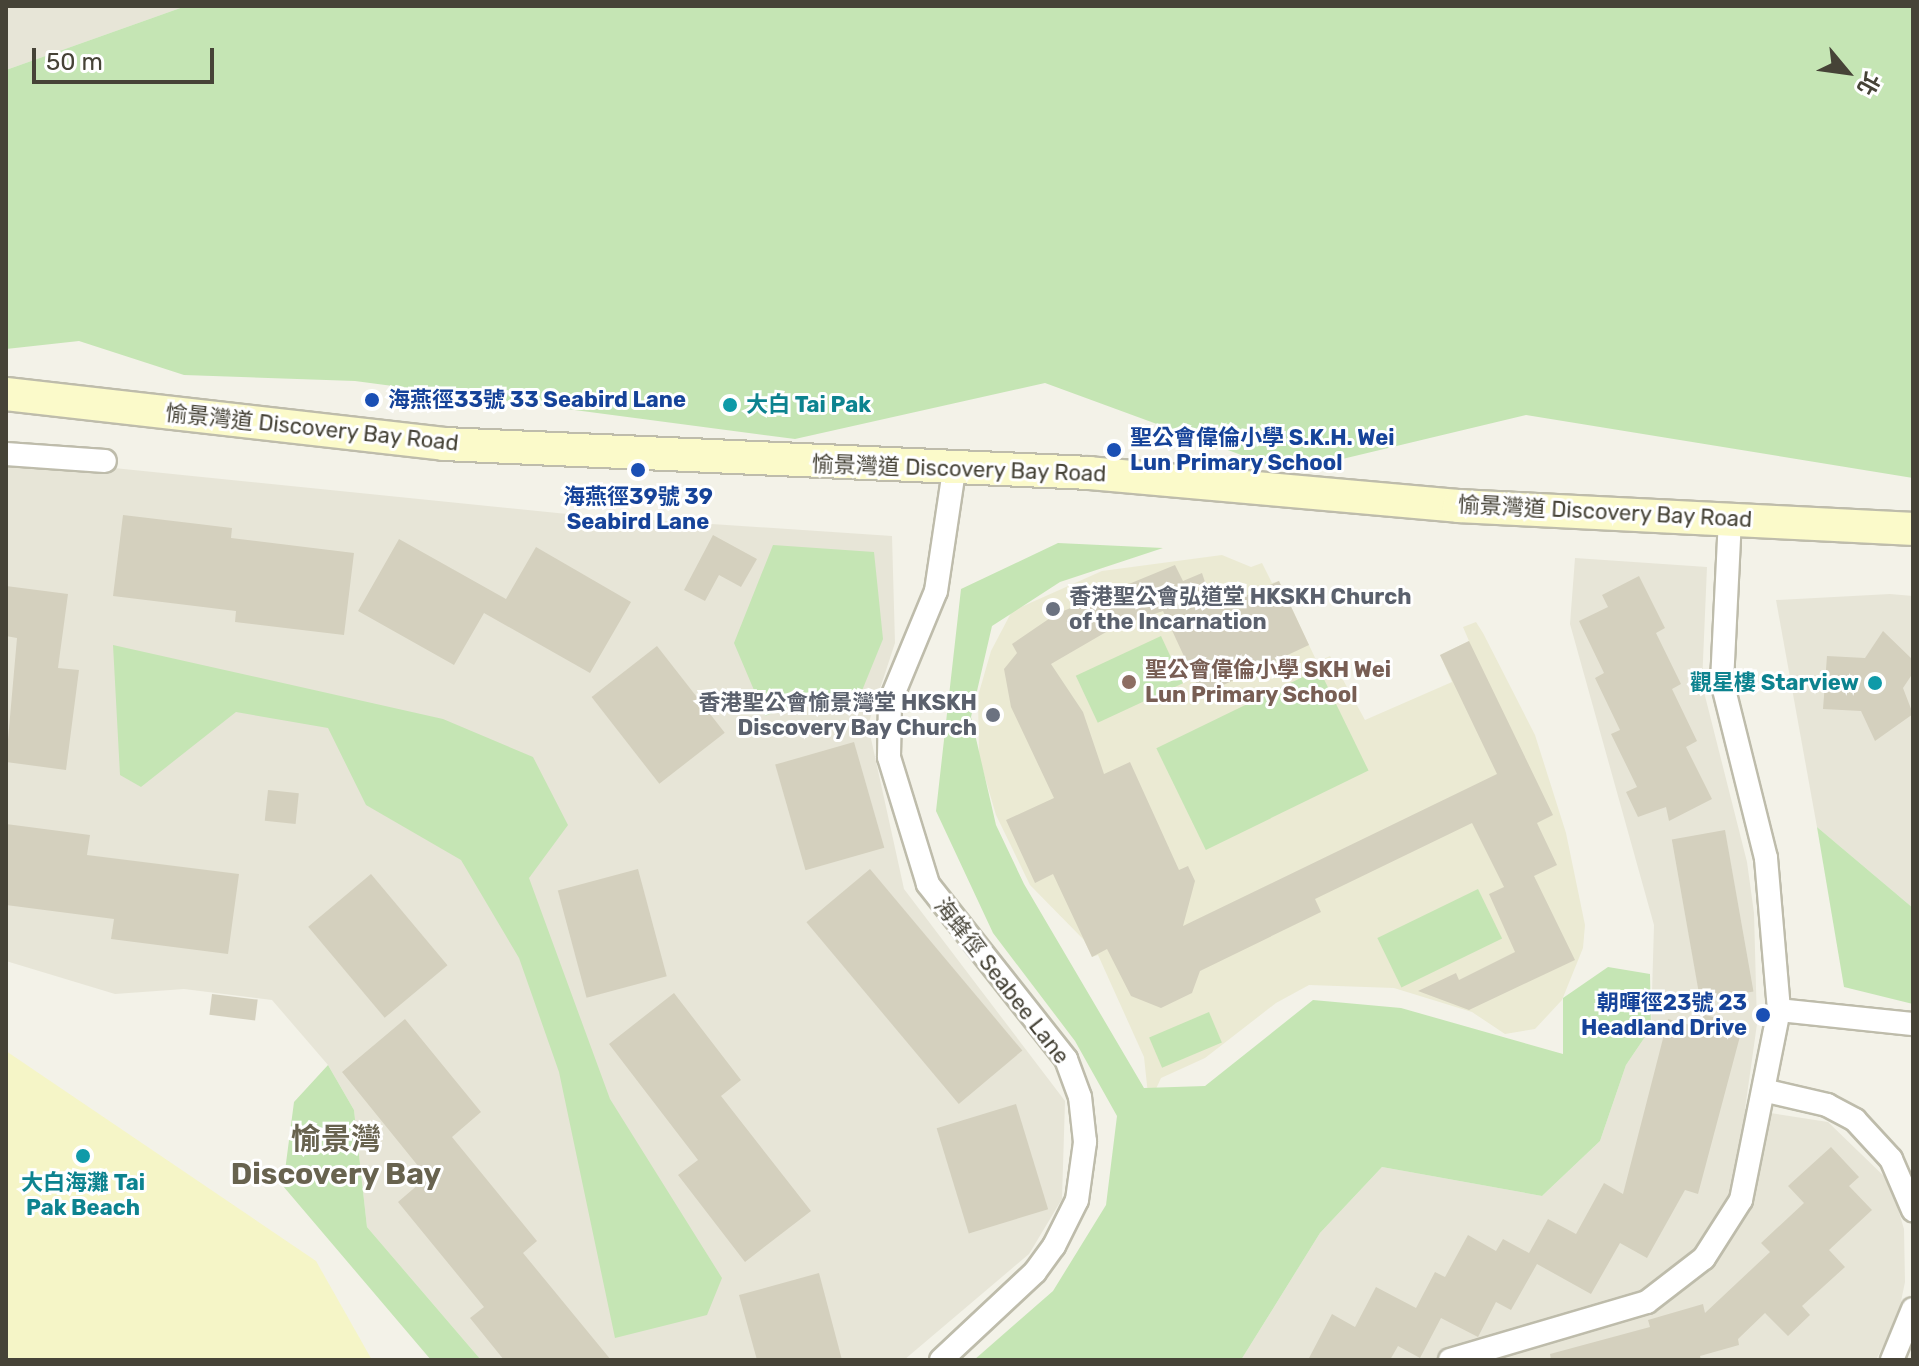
<!DOCTYPE html>
<html>
<head>
<meta charset="utf-8">
<style>
	body { margin:0 }
	#map { position:relative; width:1919px; height:1366px; overflow:hidden; background:#f3f2e8; font-family:Rubik,"Noto Sans TC",sans-serif }
	div>[style] { position:absolute }
	[style*='--x'] { left:calc(var(--x)*1px); top:calc(var(--y)*1px); width:calc(var(--w)*1px); rotate:calc(var(--a)*1deg) }
	.residential>* { inset:0; background:#e7e5d7 }
	.education>* { inset:0; background:#ebead3 }
	.green>* { inset:0; background:#c5e5b4; transform-origin:0 0 }
	.sand>* { inset:0; background:#f5f5c7 }
	.building>* { inset:0; background:#d4d0be; transform-origin:0 0 }
	.roads { filter:drop-shadow(2px 0 #bebcab) drop-shadow(-2px 0 #bebcab) drop-shadow(0 2px #bebcab) drop-shadow(0 -2px #bebcab) }
	.street>* { height:22px; margin:-11px; padding:0 11px; transform-origin:11px; border-radius:11px; background:#fff }
	.secondary>* { height:32px; margin:-16px; padding:0 16px; transform-origin:16px; border-radius:16px; background:#fbfaca }
	.dots>* { width:22px; height:22px; translate:-50% -50%; box-sizing:border-box; border:4px solid #fff; border-radius:50% }
	span { translate:-50% -50%; white-space:nowrap; text-align:center; line-height:1.15; -webkit-text-stroke:6px #fff; paint-order:stroke }
	.transit-label { font-size:22px; color:#164399; font-weight:700 }
	.left { translate:0 -50%; text-align:left }
	.right { translate:-100% -50%; text-align:right }
	.culture-label { font-size:22px; color:#0d838f; font-weight:700 }
	.street-label { font-size:22px; color:#464337 }
	.worship-label { font-size:22px; color:#5b616d; font-weight:700 }
	.education-label { font-size:22px; color:#785e54; font-weight:700 }
	.district-label { font-size:30px; color:#68634f; font-weight:700 }
	.frame { position:absolute; inset:0; border:8px solid #464337; pointer-events:none }
	.north { position:absolute; left:1807px; top:32px; width:80px; height:80px; -webkit-text-stroke:6px #fff; paint-order:stroke; rotate:119deg; font-size:22px; font-weight:700; line-height:32px; text-align:center; color:#464337 }
	.north::after { content:''; display:block; margin:auto; width:28px; height:36px; background:#464337; clip-path:polygon(50% 0,100% 100%,50% 72%,0 100%) }
	.scale { position:absolute; left:32px; top:48px; width:182px; height:36px; box-sizing:border-box; border:4px solid #464337; border-top:0; padding-left:10px; font-size:24px; line-height:28px; white-space:nowrap; color:#464337; -webkit-text-stroke:6px #fff; paint-order:stroke }
</style>
</head>
<body>
<div id="map">
	<div class="residential">
		<div style="clip-path:polygon(6px 6px,186px 6px,6px 70px)"></div>
		<div style="clip-path:polygon(6px 457px,577px 515px,892px 536px,895px 643px,868px 725px,904px 889px,1065px 1101px,1062px 1199px,1029px 1254px,904px 1360px,481px 1360px,367px 1227px,354px 1110px,328px 1065px,272px 1000px,184px 989px,115px 994px,6px 961px)"></div>
		<div style="clip-path:polygon(1575px 558px,1707px 567px,1702px 684px,1747px 862px,1754px 913px,1757px 1024px,1745px 1109px,1828px 1122px,1890px 1182px,1904px 1229px,1905px 1282px,1898px 1316px,1876px 1360px,1241px 1360px,1320px 1233px,1382px 1167px,1542px 1196px,1600px 1141px,1626px 1065px,1651px 1028px,1654px 925px,1570px 624px)"></div>
		<div style="clip-path:polygon(1890px 594px,1913px 596px,1913px 908px,1817px 827px,1776px 600px)"></div>
	</div>
	<div class="education">
		<div style="clip-path:polygon(1222px 555px,1251px 567px,1262px 563px,1272px 583px,1279px 581px,1317px 662px,1330px 656px,1365px 720px,1452px 682px,1440px 655px,1469px 641px,1463px 627px,1476px 622px,1483px 633px,1535px 735px,1566px 833px,1585px 925px,1583px 948px,1562px 1000px,1535px 1029px,1505px 1034px,1472px 1012px,1394px 988px,1309px 985px,1276px 1003px,1205px 1058px,1161px 1078px,1149px 1104px,1144px 1057px,1098px 955px,1092px 957px,1084px 940px,1030px 885px,996px 815px,979px 757px,978px 696px,991px 651px,1012px 611px,1102px 571px)"></div>
	</div>
	<div class="green">
		<div style="clip-path:polygon(186px 6px,1913px 6px,1913px 478px,1526px 415px,1288px 472px,1045px 383px,795px 439px,355px 381px,184px 375px,79px 341px,6px 349px,6px 70px)"></div>
		<div style="clip-path:polygon(1058px 543px,1163px 548px,1060px 582px,992px 626px,971px 717px,996px 825px,1024px 884px,1144px 1088px,1205px 1086px,1313px 1000px,1401px 1008px,1563px 1054px,1563px 998px,1608px 967px,1650px 974px,1651px 1028px,1626px 1065px,1600px 1141px,1542px 1196px,1382px 1167px,1320px 1233px,1241px 1360px,974px 1360px,1053px 1291px,1106px 1205px,1117px 1116px,1075px 1041px,993px 933px,936px 811px,961px 589px)"></div>
		<div style="clip-path:polygon(773px 545px,874px 552px,883px 639px,857px 703px,818px 694px,765px 716px,734px 643px)"></div>
		<div style="left:1161px;top:636px;width:52px;height:94px;rotate:65deg"></div>
		<div style="clip-path:polygon(113px 645px,443px 719px,533px 757px,568px 825px,529px 878px,610px 1099px,722px 1278px,707px 1315px,615px 1338px,559px 1072px,519px 958px,461px 860px,366px 805px,328px 728px,236px 712px,141px 787px,120px 775px)"></div>
		<div style="left:1319px;top:669px;width:113px;height:181px;rotate:64deg"></div>
		<div style="clip-path:polygon(1817px 827px,1913px 908px,1913px 1004px,1844px 987px)"></div>
		<div style="left:1478px;top:889px;width:55px;height:112px;rotate:64deg"></div>
		<div style="left:1209px;top:1012px;width:33px;height:65px;rotate:67deg"></div>
		<div style="clip-path:polygon(328px 1065px,354px 1110px,367px 1227px,481px 1360px,431px 1360px,283px 1186px,294px 1102px)"></div>
	</div>
	<div class="sand">
		<div style="clip-path:polygon(6px 1051px,316px 1261px,372px 1360px,6px 1360px)"></div>
	</div>
	<div class="building">
		<div style="clip-path:polygon(123px 515px,232px 528px,231px 538px,354px 553px,344px 635px,235px 622px,236px 611px,113px 596px)"></div>
		<div style="clip-path:polygon(713px 535px,757px 559px,741px 587px,719px 575px,705px 601px,684px 590px)"></div>
		<div style="clip-path:polygon(399px 539px,506px 599px,536px 547px,631px 602px,590px 673px,484px 613px,454px 665px,358px 611px)"></div>
		<div style="clip-path:polygon(1175px 565px,1183px 581px,1202px 573px,1210px 597px,1224px 591px,1229px 603px,1279px 581px,1309px 645px,1202px 695px,1163px 611px,1113px 628px,1051px 664px,1083px 712px,1104px 774px,1130px 762px,1179px 870px,1188px 866px,1195px 881px,1183px 926px,1497px 774px,1440px 655px,1469px 641px,1553px 815px,1537px 823px,1557px 865px,1534px 876px,1575px 960px,1469px 1010px,1418px 991px,1456px 973px,1459px 980px,1515px 952px,1489px 894px,1504px 887px,1472px 823px,1315px 899px,1321px 912px,1200px 971px,1192px 993px,1161px 1008px,1131px 996px,1107px 949px,1092px 957px,1053px 874px,1035px 883px,1006px 820px,1054px 798px,1011px 707px,1004px 669px,1017px 653px,1012px 644px,1056px 614px)"></div>
		<div style="clip-path:polygon(1639px 576px,1665px 628px,1656px 633px,1681px 684px,1672px 689px,1697px 741px,1686px 747px,1712px 799px,1669px 821px,1666px 807px,1638px 817px,1626px 792px,1637px 787px,1611px 734px,1620px 730px,1595px 678px,1604px 673px,1579px 621px,1608px 607px,1602px 595px)"></div>
		<div style="clip-path:polygon(6px 586px,68px 594px,58px 668px,79px 670px,66px 770px,6px 762px,17px 638px,6px 636px)"></div>
		<div style="clip-path:polygon(1883px 631px,1913px 660px,1913px 673px,1903px 688px,1913px 714px,1875px 741px,1861px 711px,1823px 709px,1827px 656px,1865px 658px)"></div>
		<div style="left:657px;top:646px;width:110px;height:83px;rotate:52deg"></div>
		<div style="left:854px;top:742px;width:110px;height:82px;rotate:74deg"></div>
		<div style="left:268px;top:790px;width:31px;height:31px;rotate:6deg"></div>
		<div style="clip-path:polygon(6px 824px,90px 835px,87px 855px,239px 874px,228px 954px,111px 939px,114px 919px,6px 905px)"></div>
		<div style="left:1725px;top:830px;width:164px;height:54px;rotate:80deg"></div>
		<div style="left:638px;top:869px;width:111px;height:83px;rotate:75deg"></div>
		<div style="left:870px;top:869px;width:237px;height:83px;rotate:50deg"></div>
		<div style="left:371px;top:874px;width:119px;height:82px;rotate:50deg"></div>
		<div style="clip-path:polygon(674px 993px,741px 1080px,721px 1096px,811px 1211px,745px 1262px,678px 1175px,698px 1160px,609px 1044px)"></div>
		<div style="left:212px;top:994px;width:46px;height:21px;rotate:7deg"></div>
		<div style="clip-path:polygon(1702px 1014px,1743px 1025px,1698px 1194px,1685px 1190px,1647px 1258px,1620px 1243px,1591px 1294px,1537px 1264px,1511px 1310px,1496px 1302px,1478px 1337px,1441px 1318px,1420px 1358px,1398px 1346px,1390px 1360px,1308px 1360px,1332px 1314px,1355px 1327px,1376px 1287px,1416px 1308px,1435px 1272px,1445px 1277px,1468px 1235px,1496px 1251px,1503px 1239px,1529px 1253px,1548px 1219px,1576px 1234px,1604px 1183px,1623px 1194px,1668px 1019px,1705px 1029px)"></div>
		<div style="clip-path:polygon(405px 1019px,481px 1112px,452px 1137px,537px 1241px,523px 1253px,611px 1360px,504px 1360px,470px 1318px,484px 1307px,398px 1202px,427px 1177px,342px 1072px)"></div>
		<div style="left:1016px;top:1104px;width:110px;height:83px;rotate:73deg"></div>
		<div style="clip-path:polygon(1831px 1147px,1859px 1177px,1849px 1186px,1872px 1210px,1829px 1250px,1845px 1267px,1802px 1306px,1810px 1315px,1788px 1336px,1765px 1313px,1738px 1339px,1739px 1345px,1700px 1356px,1701px 1360px,1551px 1360px,1550px 1354px,1650px 1327px,1648px 1320px,1703px 1304px,1705px 1313px,1770px 1252px,1761px 1243px,1804px 1203px,1788px 1186px)"></div>
		<div style="clip-path:polygon(819px 1273px,842px 1360px,757px 1360px,739px 1295px)"></div>
	</div>
	<div class="roads">
		<div class="street">
			<div style="--x:6;--y:454;--w:99;--a:4"></div>
			<div style="--x:1779;--y:1010;--w:135;--a:6"></div>
			<div style="--x:1767;--y:1091;--w:62;--a:13.1"></div>
			<div style="--x:1827;--y:1105;--w:32;--a:28"></div>
			<div style="--x:1855;--y:1120;--w:53;--a:47.3"></div>
			<div style="--x:1891;--y:1159;--w:56;--a:66.7"></div>
			<div style="--x:941;--y:1360;--w:129;--a:-43.1"></div>
			<div style="--x:1035;--y:1272;--w:32;--a:-54"></div>
			<div style="--x:1054;--y:1246;--w:51;--a:-63.4"></div>
			<div style="--x:1077;--y:1200;--w:59;--a:-82.1"></div>
			<div style="--x:1085;--y:1142;--w:45;--a:-96.3"></div>
			<div style="--x:1080;--y:1097;--w:40;--a:-110.2"></div>
			<div style="--x:1066;--y:1059;--w:223;--a:-128.3"></div>
			<div style="--x:928;--y:884;--w:133;--a:-107.1"></div>
			<div style="--x:889;--y:757;--w:55;--a:-89"></div>
			<div style="--x:890;--y:702;--w:120;--a:-67.5"></div>
			<div style="--x:936;--y:591;--w:122;--a:-81.5"></div>
			<div style="--x:1450;--y:1360;--w:205;--a:-16.4"></div>
			<div style="--x:1647;--y:1302;--w:72;--a:-37.7"></div>
			<div style="--x:1704;--y:1258;--w:69;--a:-57.5"></div>
			<div style="--x:1741;--y:1200;--w:194;--a:-78.7"></div>
			<div style="--x:1779;--y:1010;--w:153;--a:-94.9"></div>
			<div style="--x:1766;--y:858;--w:181;--a:-104"></div>
			<div style="--x:1722;--y:682;--w:164;--a:-87.2"></div>
			<div style="--x:1892;--y:1360;--w:55;--a:-67.6"></div>
		</div>
		<div class="secondary">
			<div style="--x:6;--y:394;--w:441;--a:6.5"></div>
			<div style="--x:444;--y:444;--w:646;--a:2.57"></div>
			<div style="--x:1089;--y:473;--w:371;--a:5.1"></div>
			<div style="--x:1459;--y:506;--w:455;--a:2.9"></div>
		</div>
	</div>
	<div class="dots">
		<div style="left:372px;top:400px;background:#1a4fb4"></div>
		<div style="left:730px;top:405px;background:#0f9aa8"></div>
		<div style="left:1114px;top:450px;background:#1a4fb4"></div>
		<div style="left:638px;top:470px;background:#1a4fb4"></div>
		<div style="left:1053px;top:609px;background:#6b7280"></div>
		<div style="left:1129px;top:682px;background:#8d6e63"></div>
		<div style="left:1875px;top:683px;background:#0f9aa8"></div>
		<div style="left:993px;top:715px;background:#6b7280"></div>
		<div style="left:1763px;top:1015px;background:#1a4fb4"></div>
		<div style="left:83px;top:1156px;background:#0f9aa8"></div>
	</div>
	<div class="transit-label">
		<span class="left" style="left:388px;top:400px">海燕徑33號 33 Seabird Lane</span>
		<span class="left" style="left:1130px;top:450px">聖公會偉倫小學 S.K.H. Wei<br>Lun Primary School</span>
		<span style="left:638px;top:509px">海燕徑39號 39<br>Seabird Lane</span>
		<span class="right" style="left:1747px;top:1015px">朝暉徑23號 23<br>Headland Drive</span>
	</div>
	<div class="culture-label">
		<span class="left" style="left:746px;top:405px">大白 Tai Pak</span>
		<span class="right" style="left:1859px;top:683px">觀星樓 Starview</span>
		<span style="left:83px;top:1195px">大白海灘 Tai<br>Pak Beach</span>
	</div>
	<div class="street-label">
		<span style="left:312px;top:428px;rotate:6deg">愉景灣道 Discovery Bay Road</span>
		<span style="left:959px;top:469px;rotate:2deg">愉景灣道 Discovery Bay Road</span>
		<span style="left:1605px;top:512px;rotate:3deg">愉景灣道 Discovery Bay Road</span>
		<span style="left:1002px;top:981px;rotate:52deg">海蜂徑 Seabee Lane</span>
	</div>
	<div class="worship-label">
		<span class="left" style="left:1069px;top:609px">香港聖公會弘道堂 HKSKH Church<br>of the Incarnation</span>
		<span class="right" style="left:977px;top:715px">香港聖公會愉景灣堂 HKSKH<br>Discovery Bay Church</span>
	</div>
	<div class="education-label">
		<span class="left" style="left:1145px;top:682px">聖公會偉倫小學 SKH Wei<br>Lun Primary School</span>
	</div>
	<div class="district-label">
		<span style="left:336px;top:1156px">愉景灣<br>Discovery Bay</span>
	</div>
	<div class="frame"></div>
	<div class="north">北</div>
	<div class="scale">50 m</div>
</div>
</body>
</html>
